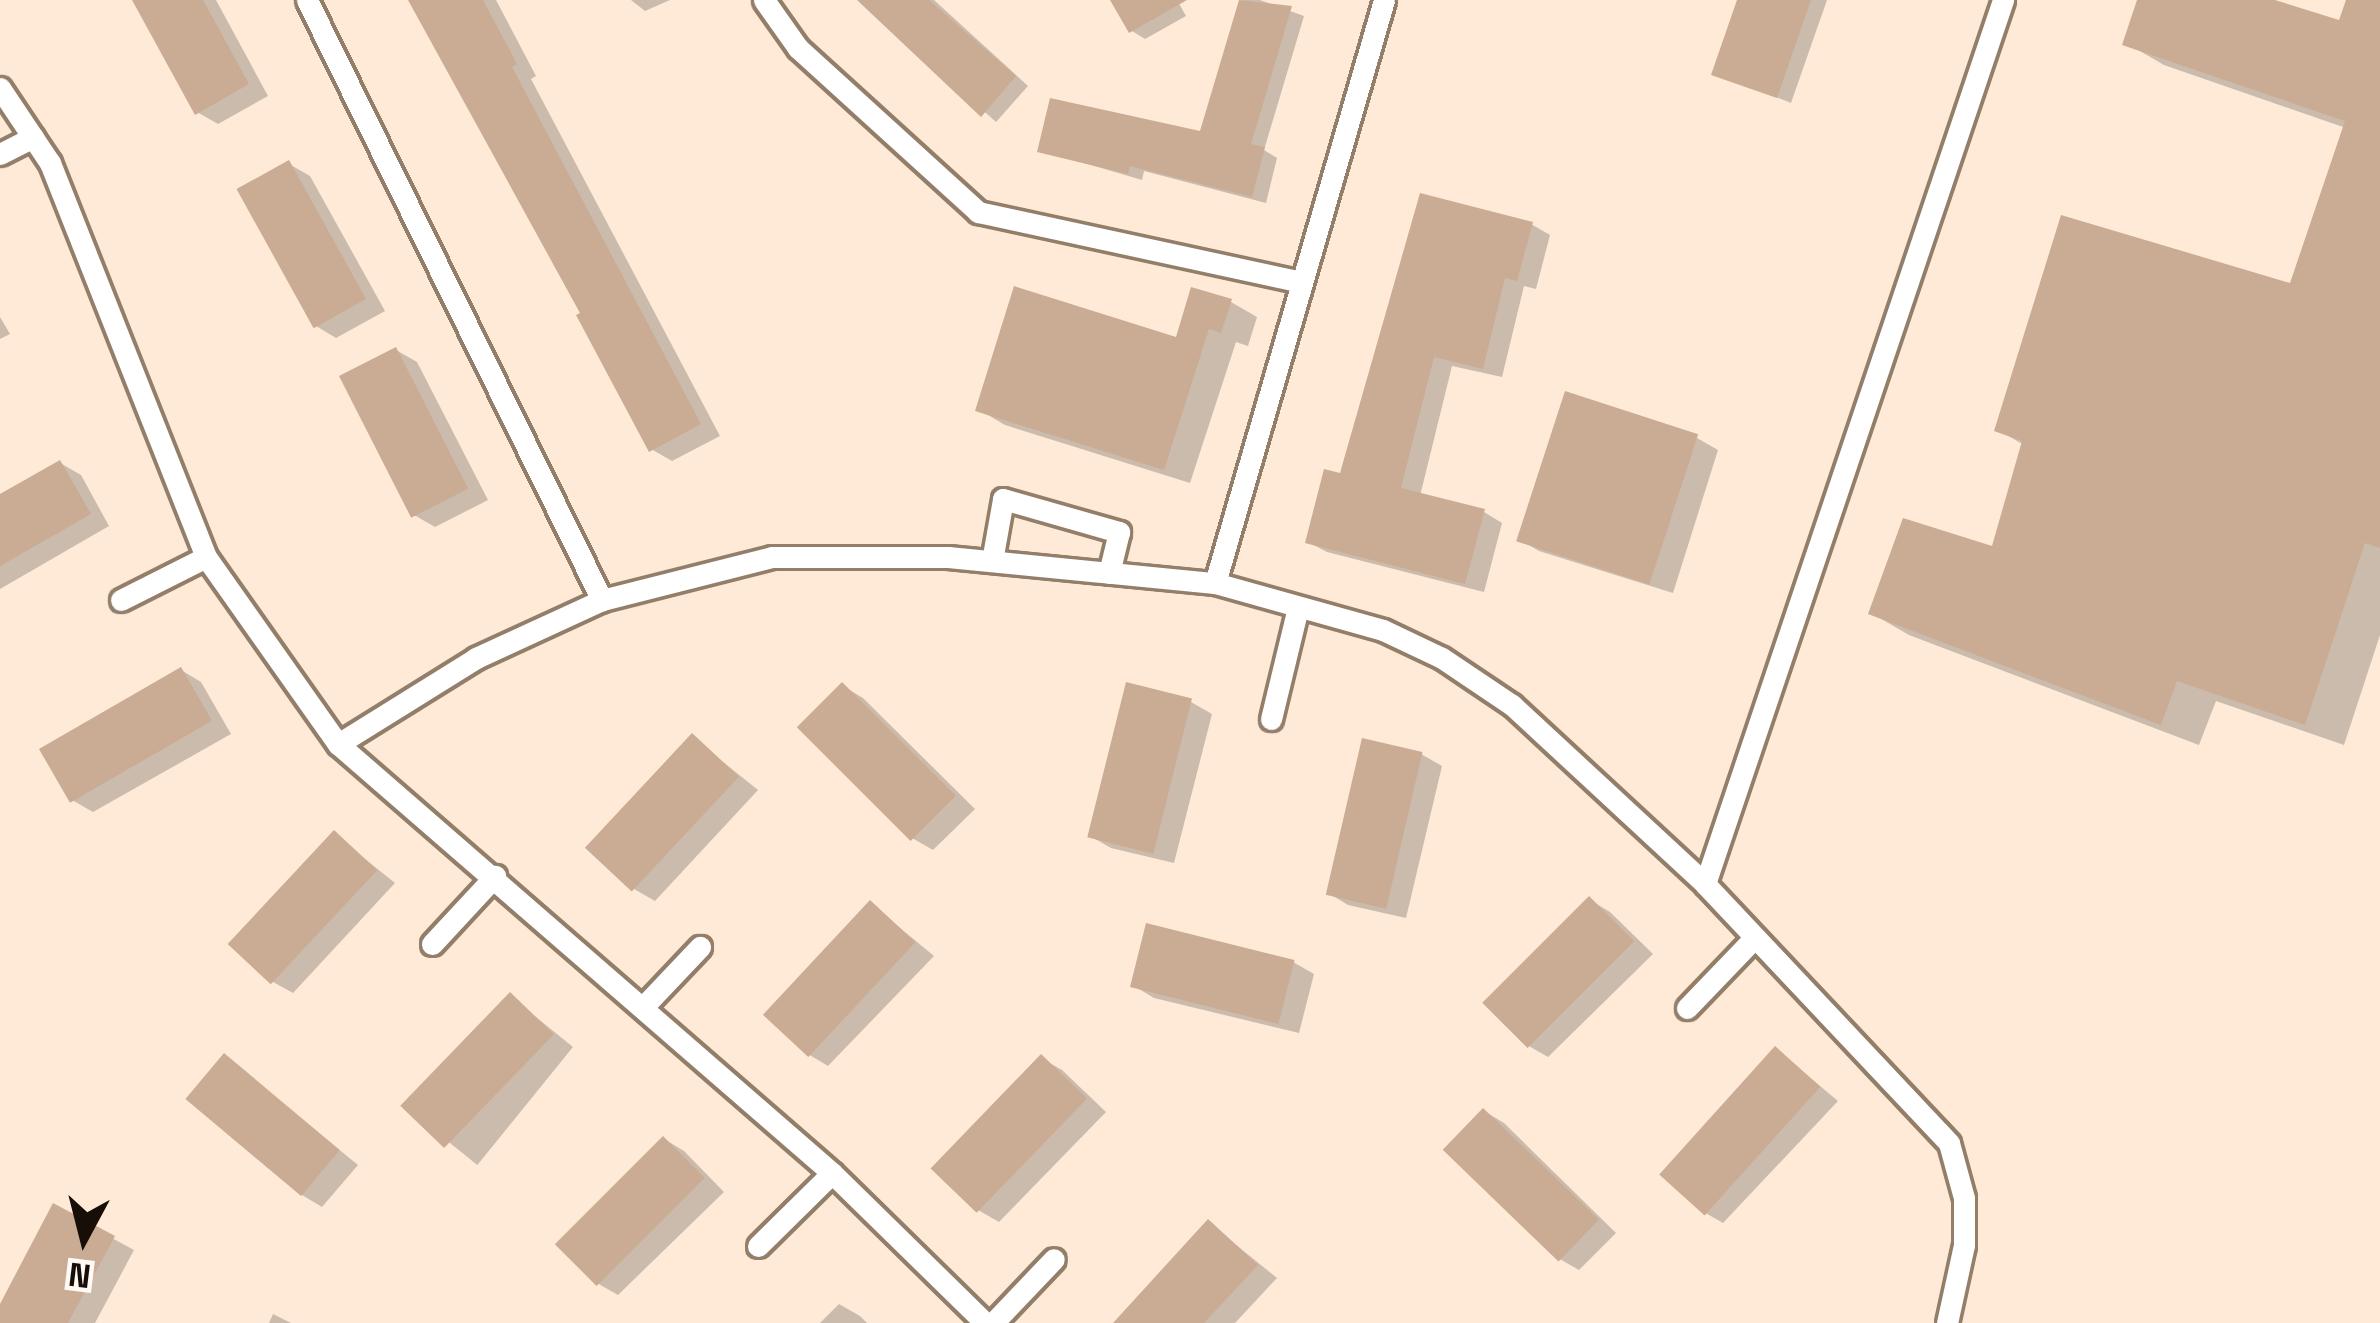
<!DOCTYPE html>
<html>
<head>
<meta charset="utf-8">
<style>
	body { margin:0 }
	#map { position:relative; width:2380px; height:1323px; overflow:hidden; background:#feead7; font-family:"Space Grotesk",sans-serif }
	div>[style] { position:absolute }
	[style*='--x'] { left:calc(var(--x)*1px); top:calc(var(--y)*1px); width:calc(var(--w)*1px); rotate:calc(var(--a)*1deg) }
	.shadow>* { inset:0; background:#0003; transform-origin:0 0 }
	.building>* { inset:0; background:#caab93; transform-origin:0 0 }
	.roads { filter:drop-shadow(3px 0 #937e69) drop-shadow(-3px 0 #937e69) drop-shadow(0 3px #937e69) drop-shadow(0 -3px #937e69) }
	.service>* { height:21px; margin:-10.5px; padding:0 10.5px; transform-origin:10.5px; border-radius:10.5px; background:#fff }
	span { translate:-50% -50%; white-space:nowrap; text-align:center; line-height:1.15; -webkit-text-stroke:9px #fffaf5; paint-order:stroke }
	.north { position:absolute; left:24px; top:1179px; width:120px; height:120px; -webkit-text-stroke:9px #fffaf5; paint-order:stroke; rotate:187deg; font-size:33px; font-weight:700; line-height:48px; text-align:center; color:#170f07 }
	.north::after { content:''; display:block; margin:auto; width:42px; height:54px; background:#170f07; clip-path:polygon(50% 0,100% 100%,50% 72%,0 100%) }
</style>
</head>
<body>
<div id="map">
	<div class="shadow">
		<div style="clip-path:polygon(135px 0,216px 0,268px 96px,218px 124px,197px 112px)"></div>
		<div style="clip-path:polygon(410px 0,496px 0,536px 76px,531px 79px,720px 436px,672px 461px,651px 449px,584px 314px)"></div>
		<div style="clip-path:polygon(631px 0,670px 0,645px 11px)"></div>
		<div style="clip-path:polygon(859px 0,934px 0,1028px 86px,996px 122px)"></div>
		<div style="clip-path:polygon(1113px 0,1177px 0,1186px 16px,1145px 39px,1132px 31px)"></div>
		<div style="clip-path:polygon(1242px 0,1260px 0,1304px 16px,1264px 150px,1277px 158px,1266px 203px,1144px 171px,1142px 180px,1040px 150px,1202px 134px)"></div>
		<div style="clip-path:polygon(1739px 0,1827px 0,1791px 103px,1715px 73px)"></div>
		<div style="clip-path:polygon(2141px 0,2265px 0,2341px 23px,2349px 0,2380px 0,2380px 635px,2344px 745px,2216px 701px,2199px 745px,1909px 635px,1871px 613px,1994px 550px,2024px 445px,1998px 430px,2292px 287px,2346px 128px,2164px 65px,2126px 43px)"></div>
		<div style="clip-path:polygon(289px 164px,310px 176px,385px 311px,336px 338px,316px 326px)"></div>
		<div style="clip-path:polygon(1531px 224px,1550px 235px,1536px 289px,1524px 286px,1502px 377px,1452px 366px,1420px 496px,1484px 512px,1502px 523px,1484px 592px,1327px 552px,1308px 542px,1342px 476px)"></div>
		<div style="clip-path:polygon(1231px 302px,1257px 317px,1248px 346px,1236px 342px,1190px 483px,1005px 425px,978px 409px,1178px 341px)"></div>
		<div style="clip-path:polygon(0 317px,10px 334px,0 339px)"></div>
		<div style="clip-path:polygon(396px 350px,417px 362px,488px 500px,435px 527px,414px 515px)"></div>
		<div style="clip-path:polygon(1697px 438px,1718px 450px,1673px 593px,1539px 551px,1519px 539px)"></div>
		<div style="clip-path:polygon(60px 463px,81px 475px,109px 526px,0 589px,0 498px)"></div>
		<div style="clip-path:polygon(181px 670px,201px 682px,231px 734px,93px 812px,72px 800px)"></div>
		<div style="clip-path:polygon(843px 686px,863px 698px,975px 809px,933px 850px,912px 838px)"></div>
		<div style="clip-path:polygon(1191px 702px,1212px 714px,1174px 863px,1111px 848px,1090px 836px)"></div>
		<div style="clip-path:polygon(692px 737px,758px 790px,655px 901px,634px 889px)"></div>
		<div style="clip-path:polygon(1421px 754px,1442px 766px,1406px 918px,1348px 905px,1328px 893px)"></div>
		<div style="clip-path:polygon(334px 834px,395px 883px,293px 993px,273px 982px)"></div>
		<div style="clip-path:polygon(1590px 900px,1610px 912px,1653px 954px,1548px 1057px,1527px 1045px)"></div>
		<div style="clip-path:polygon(871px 904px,934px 956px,828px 1066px,808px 1054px)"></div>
		<div style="clip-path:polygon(1293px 962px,1314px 974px,1299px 1033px,1154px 998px,1134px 986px)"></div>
		<div style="left:510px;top:996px;width:81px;height:152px;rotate:39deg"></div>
		<div style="clip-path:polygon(1776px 1049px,1838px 1101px,1723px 1223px,1702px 1211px)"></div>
		<div style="clip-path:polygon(225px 1057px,358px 1165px,322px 1207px,302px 1195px)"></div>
		<div style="clip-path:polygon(1041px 1058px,1062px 1070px,1106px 1112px,999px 1222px,978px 1210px)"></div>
		<div style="clip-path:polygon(1484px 1111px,1504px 1123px,1616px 1233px,1579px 1270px,1558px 1258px)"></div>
		<div style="clip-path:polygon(664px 1139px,684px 1151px,724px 1192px,618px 1295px,597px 1283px)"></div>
		<div style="clip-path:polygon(55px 1207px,134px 1250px,95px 1323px,0 1323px,0 1311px)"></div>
		<div style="clip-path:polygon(1209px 1223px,1277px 1278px,1235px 1323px,1117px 1323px)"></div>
		<div style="clip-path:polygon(839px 1304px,860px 1316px,867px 1323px,820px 1323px)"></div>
		<div style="clip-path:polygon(273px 1314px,291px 1323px,269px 1323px)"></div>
	</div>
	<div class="building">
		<div style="clip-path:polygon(132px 0,203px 0,249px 84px,195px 115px)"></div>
		<div style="clip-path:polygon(408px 0,483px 0,517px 64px,512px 67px,701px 424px,649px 452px,576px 315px,580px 313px)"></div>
		<div style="clip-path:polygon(857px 0,929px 0,1016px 76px,981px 117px)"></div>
		<div style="clip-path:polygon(1110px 0,1187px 0,1129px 33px)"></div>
		<div style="clip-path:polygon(1239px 0,1292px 6px,1251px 144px,1265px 147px,1252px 197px,1130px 166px,1128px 174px,1037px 152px,1050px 98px,1200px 131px)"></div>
		<div style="clip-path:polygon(1737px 0,1811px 0,1777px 98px,1711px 75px)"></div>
		<div style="clip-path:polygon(2137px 0,2275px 0,2339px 20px,2346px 0,2380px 0,2380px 548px,2365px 543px,2305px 725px,2177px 681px,2161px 725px,1868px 614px,1903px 518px,1992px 546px,2022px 441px,1994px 431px,2061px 215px,2290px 283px,2345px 121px,2122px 45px)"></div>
		<div style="left:289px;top:160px;width:159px;height:60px;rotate:61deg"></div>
		<div style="clip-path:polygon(1420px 193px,1533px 222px,1517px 281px,1505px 278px,1483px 369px,1434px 357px,1401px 488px,1485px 509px,1465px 584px,1305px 543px,1324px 469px,1340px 473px)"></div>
		<div style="clip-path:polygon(1014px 286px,1176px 337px,1191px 287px,1232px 299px,1221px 333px,1209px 329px,1164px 470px,975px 411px)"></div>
		<div style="left:396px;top:347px;width:159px;height:64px;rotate:63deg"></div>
		<div style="left:1565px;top:391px;width:140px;height:158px;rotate:18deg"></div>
		<div style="clip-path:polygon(60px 460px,91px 514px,0 566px,0 494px)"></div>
		<div style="left:181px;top:667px;width:62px;height:164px;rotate:60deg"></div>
		<div style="left:842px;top:682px;width:161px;height:64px;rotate:45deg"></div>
		<div style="left:1126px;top:682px;width:68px;height:160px;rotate:14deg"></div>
		<div style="left:692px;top:733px;width:64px;height:157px;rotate:43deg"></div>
		<div style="left:1362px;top:738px;width:62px;height:161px;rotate:13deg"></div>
		<div style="left:334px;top:830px;width:59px;height:156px;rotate:43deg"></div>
		<div style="left:1589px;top:896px;width:64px;height:151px;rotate:45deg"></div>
		<div style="left:870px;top:900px;width:62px;height:157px;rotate:43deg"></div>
		<div style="left:1146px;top:923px;width:153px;height:66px;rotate:14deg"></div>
		<div style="left:510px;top:992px;width:61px;height:158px;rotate:44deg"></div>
		<div style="left:1775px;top:1046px;width:61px;height:173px;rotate:42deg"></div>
		<div style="left:224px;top:1053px;width:151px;height:60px;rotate:40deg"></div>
		<div style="left:1041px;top:1054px;width:64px;height:159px;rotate:44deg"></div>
		<div style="left:1483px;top:1108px;width:161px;height:58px;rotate:44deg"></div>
		<div style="left:663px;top:1136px;width:59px;height:153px;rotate:45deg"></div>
		<div style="clip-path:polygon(53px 1203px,115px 1236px,68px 1323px,0 1323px,0 1304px)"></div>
		<div style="clip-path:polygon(1208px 1219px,1258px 1265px,1204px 1323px,1113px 1323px)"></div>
	</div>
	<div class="roads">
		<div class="service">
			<div style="--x:307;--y:0;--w:669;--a:63.82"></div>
			<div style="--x:764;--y:0;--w:59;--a:54.7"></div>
			<div style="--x:798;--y:48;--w:244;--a:42.3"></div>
			<div style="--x:978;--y:212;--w:330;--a:12.2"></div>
			<div style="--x:0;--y:88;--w:90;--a:56.3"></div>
			<div style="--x:50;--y:163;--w:424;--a:68.4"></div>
			<div style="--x:206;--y:557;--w:229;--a:54.8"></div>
			<div style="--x:338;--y:744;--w:654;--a:40.97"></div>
			<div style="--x:832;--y:1173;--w:214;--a:44.4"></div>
			<div style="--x:0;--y:154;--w:37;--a:-27"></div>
			<div style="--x:992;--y:561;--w:63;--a:-79.9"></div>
			<div style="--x:1003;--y:499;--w:121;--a:15.9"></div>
			<div style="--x:1119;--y:532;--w:42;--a:103.7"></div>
			<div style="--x:1215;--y:583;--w:607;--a:-73.83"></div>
			<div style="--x:121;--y:600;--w:95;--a:-26.8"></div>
			<div style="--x:1271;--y:719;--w:115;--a:-76.4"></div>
			<div style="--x:338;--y:744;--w:163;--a:-31.9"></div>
			<div style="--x:476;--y:658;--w:139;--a:-24.7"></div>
			<div style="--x:602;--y:600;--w:175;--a:-14.2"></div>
			<div style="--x:772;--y:557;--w:176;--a:0"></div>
			<div style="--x:948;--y:557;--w:268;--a:5.6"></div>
			<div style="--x:1215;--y:583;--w:174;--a:15.6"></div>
			<div style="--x:1383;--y:630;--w:65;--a:25.4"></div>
			<div style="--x:1442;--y:658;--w:84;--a:33.9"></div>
			<div style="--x:1512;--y:705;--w:263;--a:42.8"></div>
			<div style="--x:1705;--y:884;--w:356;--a:46.7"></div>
			<div style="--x:1949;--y:1143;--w:57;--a:74.7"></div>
			<div style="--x:1964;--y:1198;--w:47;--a:90"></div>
			<div style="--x:1964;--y:1245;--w:80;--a:102.3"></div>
			<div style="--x:1705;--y:884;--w:933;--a:-71.37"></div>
			<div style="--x:432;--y:944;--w:93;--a:-47.2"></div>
			<div style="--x:643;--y:1007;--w:83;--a:-46.5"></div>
			<div style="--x:1687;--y:1008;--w:98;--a:-46.2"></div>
			<div style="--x:758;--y:1246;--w:104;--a:-44.6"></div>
			<div style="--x:993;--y:1323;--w:88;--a:-46.4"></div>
		</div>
	</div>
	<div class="north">N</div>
</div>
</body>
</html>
